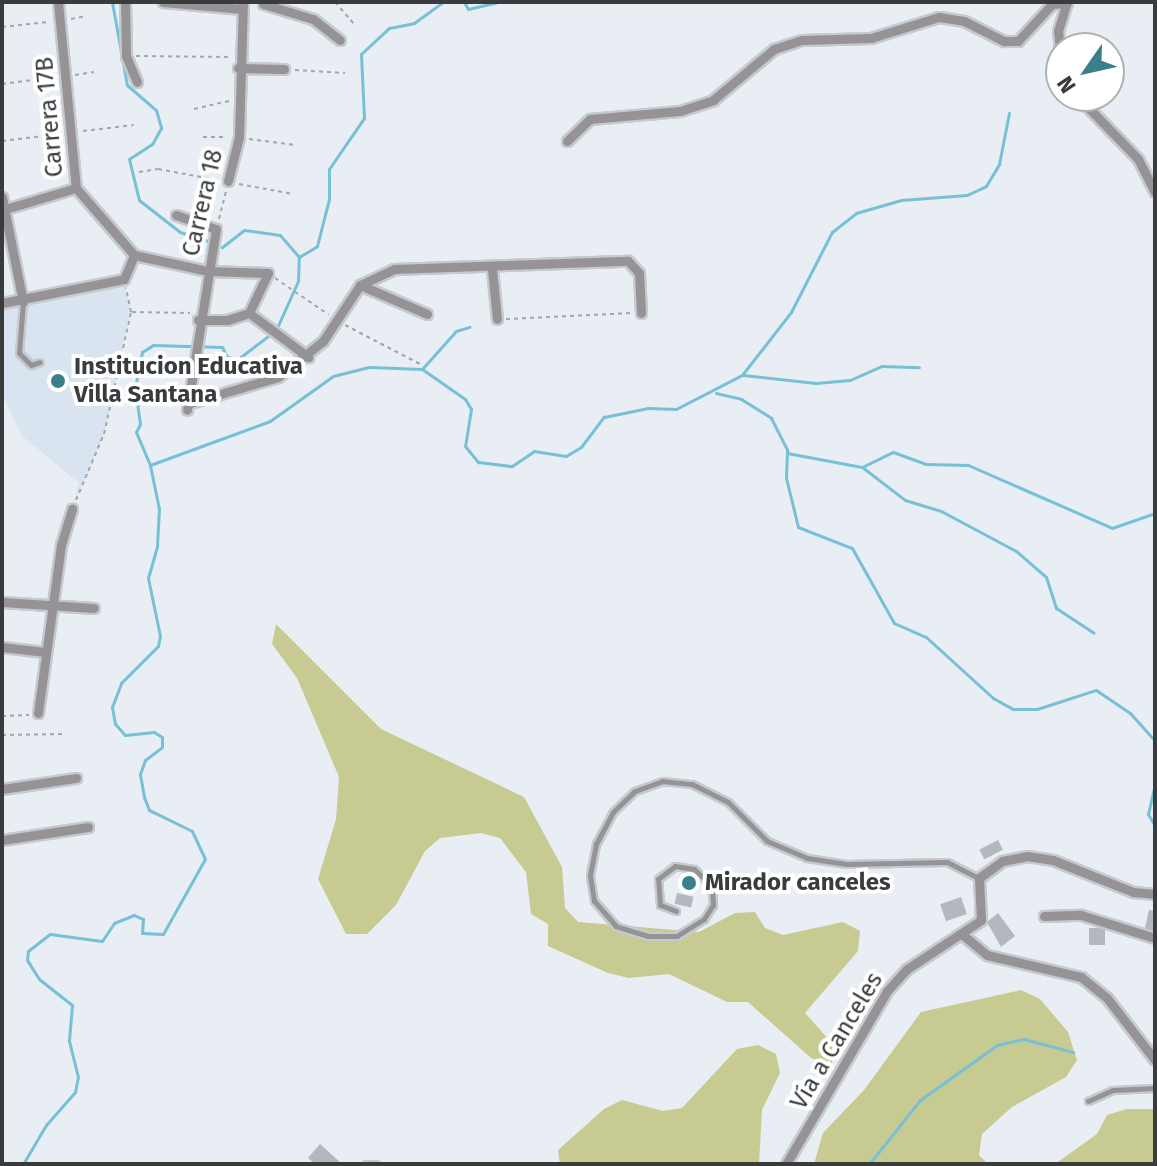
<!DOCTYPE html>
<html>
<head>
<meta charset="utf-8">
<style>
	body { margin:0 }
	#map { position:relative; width:1157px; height:1166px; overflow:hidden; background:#e8eef4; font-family:"Fira Sans",sans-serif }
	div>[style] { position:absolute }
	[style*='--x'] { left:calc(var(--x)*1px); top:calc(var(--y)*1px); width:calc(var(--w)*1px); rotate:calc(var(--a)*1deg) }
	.built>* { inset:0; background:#d9e4f0 }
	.green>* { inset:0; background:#c7cb91 }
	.stream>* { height:3px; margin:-1.5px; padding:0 1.5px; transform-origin:1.5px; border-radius:1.5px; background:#77c0d6 }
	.building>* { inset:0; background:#b3b8be; transform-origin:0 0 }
	.path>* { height:2px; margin-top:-1px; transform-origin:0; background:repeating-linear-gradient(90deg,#a2a7ab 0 4px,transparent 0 8px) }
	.roads { filter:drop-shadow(2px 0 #c5cacf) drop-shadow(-2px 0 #c5cacf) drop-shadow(0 2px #c5cacf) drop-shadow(0 -2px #c5cacf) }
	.lane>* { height:5px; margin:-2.5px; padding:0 2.5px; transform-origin:2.5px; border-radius:2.5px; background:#969396 }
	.street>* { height:9px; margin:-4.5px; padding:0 4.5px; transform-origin:4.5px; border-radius:4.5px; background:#969396 }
	.dots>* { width:22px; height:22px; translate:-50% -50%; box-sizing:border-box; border:4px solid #fff; border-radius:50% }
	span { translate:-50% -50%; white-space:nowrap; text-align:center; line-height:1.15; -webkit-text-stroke:8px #fff; paint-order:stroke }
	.street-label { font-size:24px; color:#393b3d }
	.poi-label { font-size:24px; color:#393b3d; font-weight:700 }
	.left { translate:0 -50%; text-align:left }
	.frame { position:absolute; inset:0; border:4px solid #393b3d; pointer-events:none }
	.north { position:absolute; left:1045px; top:32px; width:80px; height:80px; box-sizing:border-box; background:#fff; border:2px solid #b0b1b1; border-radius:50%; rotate:236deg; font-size:22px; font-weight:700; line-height:32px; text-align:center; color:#393b3d }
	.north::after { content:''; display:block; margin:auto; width:28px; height:36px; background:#39808b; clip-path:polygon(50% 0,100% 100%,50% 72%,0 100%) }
</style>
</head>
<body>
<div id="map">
	<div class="built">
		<div style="clip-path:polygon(124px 279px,131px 312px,104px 434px,72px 509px,79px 483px,22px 436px,2px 394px,2px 303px)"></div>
	</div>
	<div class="green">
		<div style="clip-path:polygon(276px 624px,381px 729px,524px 797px,562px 867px,565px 908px,578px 922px,699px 932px,735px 913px,755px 912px,765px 928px,783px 935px,843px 922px,860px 931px,858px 951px,805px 1013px,832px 1043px,832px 1065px,811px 1058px,748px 1002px,727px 1002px,669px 974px,629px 978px,608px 973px,548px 946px,548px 924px,531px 914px,526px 872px,500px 838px,481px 833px,440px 838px,425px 851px,396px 905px,367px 934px,346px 934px,318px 879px,336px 819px,339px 777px,297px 678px,272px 644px)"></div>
		<div style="clip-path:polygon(1021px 990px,1040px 999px,1068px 1032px,1077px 1060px,1066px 1077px,1012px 1107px,982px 1134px,979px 1155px,988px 1164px,814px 1164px,823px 1133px,864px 1090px,921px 1012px)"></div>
		<div style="clip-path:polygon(758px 1045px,776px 1054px,780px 1073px,762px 1110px,759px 1164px,560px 1164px,558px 1150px,604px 1109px,622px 1100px,663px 1111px,682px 1108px,737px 1049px)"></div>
		<div style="clip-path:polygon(1127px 1109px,1155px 1109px,1155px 1164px,1055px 1164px,1097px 1134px,1107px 1115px)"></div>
	</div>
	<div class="stream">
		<div style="--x:112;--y:2;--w:84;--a:79.8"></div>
		<div style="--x:127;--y:85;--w:38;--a:41"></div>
		<div style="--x:156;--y:110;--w:19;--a:74"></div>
		<div style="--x:161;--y:128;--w:18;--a:119"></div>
		<div style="--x:152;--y:144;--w:27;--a:147"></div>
		<div style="--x:129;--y:159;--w:42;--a:76.3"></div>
		<div style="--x:139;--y:200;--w:52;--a:38"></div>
		<div style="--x:180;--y:232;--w:33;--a:18"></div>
		<div style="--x:464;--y:2;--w:8;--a:60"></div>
		<div style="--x:468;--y:9;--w:32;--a:-13"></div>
		<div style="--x:299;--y:257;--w:21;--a:-31"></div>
		<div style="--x:317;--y:246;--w:49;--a:-75.7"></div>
		<div style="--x:329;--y:199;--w:30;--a:-90"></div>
		<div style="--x:329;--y:169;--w:62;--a:-55.5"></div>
		<div style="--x:364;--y:118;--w:64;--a:-92.7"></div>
		<div style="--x:361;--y:54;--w:38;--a:-43"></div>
		<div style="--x:389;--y:28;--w:25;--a:-11"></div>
		<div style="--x:414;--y:23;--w:36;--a:-36"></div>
		<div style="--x:422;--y:369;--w:51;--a:-48.2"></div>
		<div style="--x:456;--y:331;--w:14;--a:-17"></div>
		<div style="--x:743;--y:375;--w:73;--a:6.3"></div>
		<div style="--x:816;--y:383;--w:34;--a:-5"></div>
		<div style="--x:850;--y:380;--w:35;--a:-24"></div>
		<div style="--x:882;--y:366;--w:37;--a:2"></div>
		<div style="--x:716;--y:393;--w:26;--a:13"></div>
		<div style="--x:741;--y:399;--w:36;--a:32"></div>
		<div style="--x:771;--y:418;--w:36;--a:63"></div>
		<div style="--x:787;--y:450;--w:28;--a:92"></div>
		<div style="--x:786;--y:478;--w:50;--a:76.2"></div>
		<div style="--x:798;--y:527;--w:58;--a:21.3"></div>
		<div style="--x:852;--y:548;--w:86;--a:60.8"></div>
		<div style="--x:894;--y:623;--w:35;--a:24"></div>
		<div style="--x:926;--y:637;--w:91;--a:42.3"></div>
		<div style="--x:993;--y:698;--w:23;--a:29"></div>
		<div style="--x:1013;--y:709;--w:24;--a:0"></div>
		<div style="--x:1037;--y:709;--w:62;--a:-17.9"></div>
		<div style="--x:1096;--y:690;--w:41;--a:34.1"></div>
		<div style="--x:1130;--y:713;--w:38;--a:48"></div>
		<div style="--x:787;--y:453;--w:76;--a:10.6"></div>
		<div style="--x:862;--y:467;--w:54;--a:37.5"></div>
		<div style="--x:905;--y:500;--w:38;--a:17"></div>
		<div style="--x:941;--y:511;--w:85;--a:28.1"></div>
		<div style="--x:1016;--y:551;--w:40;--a:41"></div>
		<div style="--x:1046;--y:577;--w:33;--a:72"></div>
		<div style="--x:1056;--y:608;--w:45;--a:33.3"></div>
		<div style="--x:150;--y:465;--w:128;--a:-20.1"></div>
		<div style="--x:270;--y:421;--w:77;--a:-35.5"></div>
		<div style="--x:333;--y:376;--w:38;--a:-14"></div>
		<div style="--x:370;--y:367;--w:52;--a:2.2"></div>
		<div style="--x:422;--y:369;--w:52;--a:34.9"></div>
		<div style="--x:465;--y:399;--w:12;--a:59"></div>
		<div style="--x:471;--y:409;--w:37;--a:99"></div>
		<div style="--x:465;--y:446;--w:21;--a:51"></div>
		<div style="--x:478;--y:462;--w:34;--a:7"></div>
		<div style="--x:512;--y:466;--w:27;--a:-34"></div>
		<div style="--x:534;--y:451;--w:32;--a:9"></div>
		<div style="--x:566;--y:456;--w:17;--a:-31"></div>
		<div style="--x:581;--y:447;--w:38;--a:-53"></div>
		<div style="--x:604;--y:417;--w:45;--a:-11.6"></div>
		<div style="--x:648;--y:408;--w:28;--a:2"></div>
		<div style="--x:676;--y:409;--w:74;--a:-27.3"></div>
		<div style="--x:742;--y:375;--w:80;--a:-52.1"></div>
		<div style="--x:791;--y:312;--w:90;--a:-62.9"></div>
		<div style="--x:832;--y:232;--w:31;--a:-38"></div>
		<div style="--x:856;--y:213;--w:47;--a:-16.1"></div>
		<div style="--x:901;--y:200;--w:66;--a:-4.3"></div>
		<div style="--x:967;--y:195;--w:21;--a:-25"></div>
		<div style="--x:986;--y:186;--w:26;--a:-59"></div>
		<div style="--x:999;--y:164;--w:52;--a:-78.9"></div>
		<div style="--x:862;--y:467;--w:34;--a:-26"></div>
		<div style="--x:893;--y:452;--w:35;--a:20"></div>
		<div style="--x:926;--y:464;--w:42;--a:1.4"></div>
		<div style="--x:968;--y:465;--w:157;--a:23.6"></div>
		<div style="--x:1112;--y:528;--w:46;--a:-19.2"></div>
		<div style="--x:1155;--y:826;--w:14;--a:-120"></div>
		<div style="--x:1148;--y:814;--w:32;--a:-77"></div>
		<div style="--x:23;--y:1164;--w:45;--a:-59.5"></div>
		<div style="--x:46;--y:1125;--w:44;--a:-48.7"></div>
		<div style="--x:75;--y:1092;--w:15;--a:-79"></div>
		<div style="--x:78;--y:1077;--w:38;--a:-104"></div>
		<div style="--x:69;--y:1040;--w:35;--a:-85"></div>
		<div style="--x:72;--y:1005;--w:42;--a:-141.8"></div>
		<div style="--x:39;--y:979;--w:22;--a:-122"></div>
		<div style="--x:27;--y:960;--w:9;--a:-84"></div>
		<div style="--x:28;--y:951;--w:28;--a:-38"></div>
		<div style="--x:50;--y:934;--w:52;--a:7.7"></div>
		<div style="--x:102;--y:941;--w:22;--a:-56"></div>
		<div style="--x:114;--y:923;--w:22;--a:-22"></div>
		<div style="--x:134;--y:915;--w:10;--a:24"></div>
		<div style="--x:143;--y:919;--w:14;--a:94"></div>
		<div style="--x:142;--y:933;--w:21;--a:3"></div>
		<div style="--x:163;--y:934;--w:86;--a:-60.8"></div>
		<div style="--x:205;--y:859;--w:31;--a:-115"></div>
		<div style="--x:192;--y:831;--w:48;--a:-154"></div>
		<div style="--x:149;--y:810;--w:14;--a:-111"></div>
		<div style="--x:144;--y:797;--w:23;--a:-100"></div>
		<div style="--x:140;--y:774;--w:15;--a:-70"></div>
		<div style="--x:145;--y:760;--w:21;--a:-37"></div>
		<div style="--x:162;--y:747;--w:10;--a:-90"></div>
		<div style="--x:162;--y:737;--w:9;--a:-148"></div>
		<div style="--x:154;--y:732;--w:29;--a:174"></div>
		<div style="--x:125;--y:735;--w:15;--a:-132"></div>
		<div style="--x:115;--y:724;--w:17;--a:-100"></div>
		<div style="--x:112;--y:707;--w:26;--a:-69"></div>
		<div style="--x:121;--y:683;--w:52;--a:-45"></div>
		<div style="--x:158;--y:646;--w:10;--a:-79"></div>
		<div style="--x:160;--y:636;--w:59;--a:-101.7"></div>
		<div style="--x:148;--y:578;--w:33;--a:-74"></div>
		<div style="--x:157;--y:546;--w:37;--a:-87"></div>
		<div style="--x:159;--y:509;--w:45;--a:-101.6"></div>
		<div style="--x:150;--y:465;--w:36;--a:-113"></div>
		<div style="--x:136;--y:432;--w:9;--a:-63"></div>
		<div style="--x:140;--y:424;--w:36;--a:-98"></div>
		<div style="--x:135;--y:388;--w:37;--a:-79"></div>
		<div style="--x:142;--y:352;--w:13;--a:-32"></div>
		<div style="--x:153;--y:345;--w:69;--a:1.7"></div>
		<div style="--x:222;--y:347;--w:11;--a:63"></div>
		<div style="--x:227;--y:357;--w:11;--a:10"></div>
		<div style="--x:238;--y:359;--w:48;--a:-37.3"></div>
		<div style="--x:276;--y:330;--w:54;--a:-65.8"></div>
		<div style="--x:298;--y:281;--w:24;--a:-88"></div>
		<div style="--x:299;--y:257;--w:29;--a:-131"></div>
		<div style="--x:280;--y:235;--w:36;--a:-172"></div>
		<div style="--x:244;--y:230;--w:28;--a:142"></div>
		<div style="--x:869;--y:1164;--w:82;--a:-51.4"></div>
		<div style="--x:920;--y:1100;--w:95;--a:-35.5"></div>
		<div style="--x:997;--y:1045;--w:28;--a:-13"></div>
		<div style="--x:1024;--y:1039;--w:51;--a:14.9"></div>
	</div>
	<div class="building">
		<div style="left:998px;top:840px;width:11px;height:21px;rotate:63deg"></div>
		<div style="left:677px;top:893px;width:17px;height:11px;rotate:13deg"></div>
		<div style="left:961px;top:897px;width:18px;height:22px;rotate:71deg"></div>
		<div style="clip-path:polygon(1149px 910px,1155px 911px,1155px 935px,1144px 932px)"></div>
		<div style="clip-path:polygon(998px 913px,1015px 936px,1001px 947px,987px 922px)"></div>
		<div style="left:1089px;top:928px;width:16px;height:17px"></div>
		<div style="clip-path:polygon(320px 1144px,342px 1164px,315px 1164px,308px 1158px)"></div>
	</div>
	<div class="path">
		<div style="--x:335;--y:2;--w:29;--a:49"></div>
		<div style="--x:71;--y:19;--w:15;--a:-11"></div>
		<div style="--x:2;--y:27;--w:46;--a:-6.2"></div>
		<div style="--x:136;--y:56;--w:94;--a:0.6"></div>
		<div style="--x:295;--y:70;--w:50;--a:3.4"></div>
		<div style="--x:75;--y:75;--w:19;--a:-9"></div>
		<div style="--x:2;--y:84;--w:54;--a:-7.4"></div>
		<div style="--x:194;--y:109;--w:37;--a:-13"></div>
		<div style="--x:83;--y:131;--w:51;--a:-6.7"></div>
		<div style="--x:203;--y:137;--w:23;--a:0"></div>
		<div style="--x:249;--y:139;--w:47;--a:7.3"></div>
		<div style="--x:2;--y:141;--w:58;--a:-6.9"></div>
		<div style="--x:139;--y:172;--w:19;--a:-9"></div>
		<div style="--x:158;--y:169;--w:60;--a:10.6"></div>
		<div style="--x:239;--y:184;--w:55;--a:10.5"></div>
		<div style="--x:219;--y:219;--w:30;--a:-76"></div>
		<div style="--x:275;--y:278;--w:65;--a:34.4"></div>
		<div style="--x:132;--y:312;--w:58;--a:1"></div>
		<div style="--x:506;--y:319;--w:126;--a:-2.7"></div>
		<div style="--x:345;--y:325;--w:85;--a:27.5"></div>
		<div style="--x:76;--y:500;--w:72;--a:-67"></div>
		<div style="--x:104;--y:434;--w:125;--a:-77.5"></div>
		<div style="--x:131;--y:312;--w:25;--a:-102"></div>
		<div style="--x:2;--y:716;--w:27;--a:-2"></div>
		<div style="--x:2;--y:735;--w:64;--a:-0.9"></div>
	</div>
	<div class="roads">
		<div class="lane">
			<div style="--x:23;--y:302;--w:51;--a:94.5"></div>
			<div style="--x:19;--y:353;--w:17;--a:45"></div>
			<div style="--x:31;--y:365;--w:9;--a:-18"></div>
			<div style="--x:676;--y:911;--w:17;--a:-159"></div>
			<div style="--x:660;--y:905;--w:26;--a:-94"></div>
			<div style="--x:658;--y:879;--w:21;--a:-37"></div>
			<div style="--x:675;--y:866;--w:19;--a:9"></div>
			<div style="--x:694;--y:869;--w:25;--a:43"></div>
			<div style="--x:712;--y:886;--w:19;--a:87"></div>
			<div style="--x:713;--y:905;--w:17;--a:123"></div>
			<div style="--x:704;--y:919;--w:32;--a:148"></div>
			<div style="--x:677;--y:936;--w:29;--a:180"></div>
			<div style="--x:648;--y:936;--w:34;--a:-163"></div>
			<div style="--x:616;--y:926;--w:33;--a:-131"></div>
			<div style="--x:594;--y:901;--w:26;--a:-99"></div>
			<div style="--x:590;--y:875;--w:32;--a:-79"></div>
			<div style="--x:596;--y:844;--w:36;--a:-62"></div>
			<div style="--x:613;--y:812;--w:30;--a:-44"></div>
			<div style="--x:635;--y:791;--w:29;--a:-20"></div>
			<div style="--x:662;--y:781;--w:30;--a:6"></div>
			<div style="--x:692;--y:784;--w:40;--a:26.6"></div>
			<div style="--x:728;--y:802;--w:55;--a:45"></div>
			<div style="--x:767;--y:841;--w:43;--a:23"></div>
			<div style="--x:807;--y:858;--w:40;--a:8.5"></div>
			<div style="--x:847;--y:864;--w:100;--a:-1.1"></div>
			<div style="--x:947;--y:862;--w:35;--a:27"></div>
			<div style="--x:1088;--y:1101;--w:27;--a:-24"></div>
			<div style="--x:1113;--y:1090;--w:42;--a:-2.7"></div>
			<div style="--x:366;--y:1164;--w:10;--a:0"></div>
		</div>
		<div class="street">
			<div style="--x:58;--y:2;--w:187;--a:84.5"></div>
			<div style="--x:76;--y:188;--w:89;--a:49.1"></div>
			<div style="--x:125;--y:2;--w:54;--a:88.9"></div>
			<div style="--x:126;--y:56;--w:28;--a:67"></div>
			<div style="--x:163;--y:2;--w:79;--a:5.1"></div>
			<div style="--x:263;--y:4;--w:52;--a:16.7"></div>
			<div style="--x:313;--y:19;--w:34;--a:38"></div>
			<div style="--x:1061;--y:59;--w:28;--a:-96"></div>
			<div style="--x:1058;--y:31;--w:30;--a:-73"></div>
			<div style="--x:238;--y:68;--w:46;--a:1.2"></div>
			<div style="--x:1077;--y:96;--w:88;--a:45.9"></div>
			<div style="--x:1138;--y:159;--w:37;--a:63"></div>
			<div style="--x:567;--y:141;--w:32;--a:-44"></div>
			<div style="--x:590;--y:119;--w:90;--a:-5.1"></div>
			<div style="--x:680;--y:111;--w:35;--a:-18"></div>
			<div style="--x:713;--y:100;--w:80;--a:-39.9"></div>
			<div style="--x:774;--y:49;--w:29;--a:-18"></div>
			<div style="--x:802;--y:40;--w:69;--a:-1.7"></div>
			<div style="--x:871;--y:38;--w:71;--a:-17.2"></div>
			<div style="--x:939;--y:17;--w:25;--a:9"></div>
			<div style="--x:964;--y:21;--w:45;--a:26.6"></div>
			<div style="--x:1004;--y:41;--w:14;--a:0"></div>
			<div style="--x:1018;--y:41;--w:50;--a:-47.4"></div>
			<div style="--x:1052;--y:4;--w:15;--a:-4"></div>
			<div style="--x:228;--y:181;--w:45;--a:-76"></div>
			<div style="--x:239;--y:137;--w:135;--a:-88.3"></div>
			<div style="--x:2;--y:197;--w:107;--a:78.7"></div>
			<div style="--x:2;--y:210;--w:77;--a:-16.6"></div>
			<div style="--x:176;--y:215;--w:42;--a:19.3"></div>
			<div style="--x:216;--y:229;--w:183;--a:99.1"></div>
			<div style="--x:134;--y:255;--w:76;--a:12.2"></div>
			<div style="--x:208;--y:271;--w:60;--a:1.9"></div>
			<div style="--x:268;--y:273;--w:44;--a:115.4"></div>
			<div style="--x:249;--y:313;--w:23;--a:162"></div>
			<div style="--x:227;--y:320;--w:29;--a:180"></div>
			<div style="--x:492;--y:269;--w:50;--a:84.3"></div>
			<div style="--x:360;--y:285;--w:73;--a:23.4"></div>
			<div style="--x:2;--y:303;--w:124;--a:-11.1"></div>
			<div style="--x:124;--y:279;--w:26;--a:-67"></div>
			<div style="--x:249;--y:313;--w:74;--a:36.7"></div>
			<div style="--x:190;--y:403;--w:92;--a:-16.5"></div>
			<div style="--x:278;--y:377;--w:58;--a:-38.7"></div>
			<div style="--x:323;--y:341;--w:67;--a:-56.5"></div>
			<div style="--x:360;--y:285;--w:38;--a:-25"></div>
			<div style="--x:394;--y:269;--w:234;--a:-2"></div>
			<div style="--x:628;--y:261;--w:16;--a:47"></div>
			<div style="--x:639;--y:273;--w:40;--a:87.1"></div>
			<div style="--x:2;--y:602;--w:92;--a:3.7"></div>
			<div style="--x:2;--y:647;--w:43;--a:6.6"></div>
			<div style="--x:38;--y:713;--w:170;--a:-82.2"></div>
			<div style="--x:61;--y:545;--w:38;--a:-73"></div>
			<div style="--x:2;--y:789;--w:75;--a:-8.5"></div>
			<div style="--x:2;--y:840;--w:87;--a:-8.6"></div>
			<div style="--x:1044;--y:916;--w:37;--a:-2"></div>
			<div style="--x:1081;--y:915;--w:77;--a:17.3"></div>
			<div style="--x:963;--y:935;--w:31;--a:40"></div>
			<div style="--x:987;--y:955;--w:97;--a:13.2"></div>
			<div style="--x:1081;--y:977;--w:33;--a:39"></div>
			<div style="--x:1107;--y:998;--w:78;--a:52.3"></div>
			<div style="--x:786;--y:1164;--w:200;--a:-59.7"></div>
			<div style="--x:887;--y:991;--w:30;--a:-48"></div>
			<div style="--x:907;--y:969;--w:89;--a:-33.5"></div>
			<div style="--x:981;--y:920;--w:42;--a:-92.7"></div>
			<div style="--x:979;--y:878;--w:29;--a:-36"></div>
			<div style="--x:1002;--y:861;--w:25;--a:-11"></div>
			<div style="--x:1027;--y:856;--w:26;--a:9"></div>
			<div style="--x:1053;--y:860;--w:86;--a:21.8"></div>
			<div style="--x:1133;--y:892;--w:22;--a:5"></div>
		</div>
	</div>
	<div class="dots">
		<div style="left:58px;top:381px;background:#39808b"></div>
		<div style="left:689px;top:883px;background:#39808b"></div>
	</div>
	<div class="street-label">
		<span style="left:50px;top:117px;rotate:-95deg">Carrera 17B</span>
		<span style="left:203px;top:203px;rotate:-77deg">Carrera 18</span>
		<span style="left:837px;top:1041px;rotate:-59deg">Vía a Canceles</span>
	</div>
	<div class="poi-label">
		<span class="left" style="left:74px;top:381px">Institucion Educativa<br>Villa Santana</span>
		<span class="left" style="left:705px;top:883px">Mirador canceles</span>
	</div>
	<div class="frame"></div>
	<div class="north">N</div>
</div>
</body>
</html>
